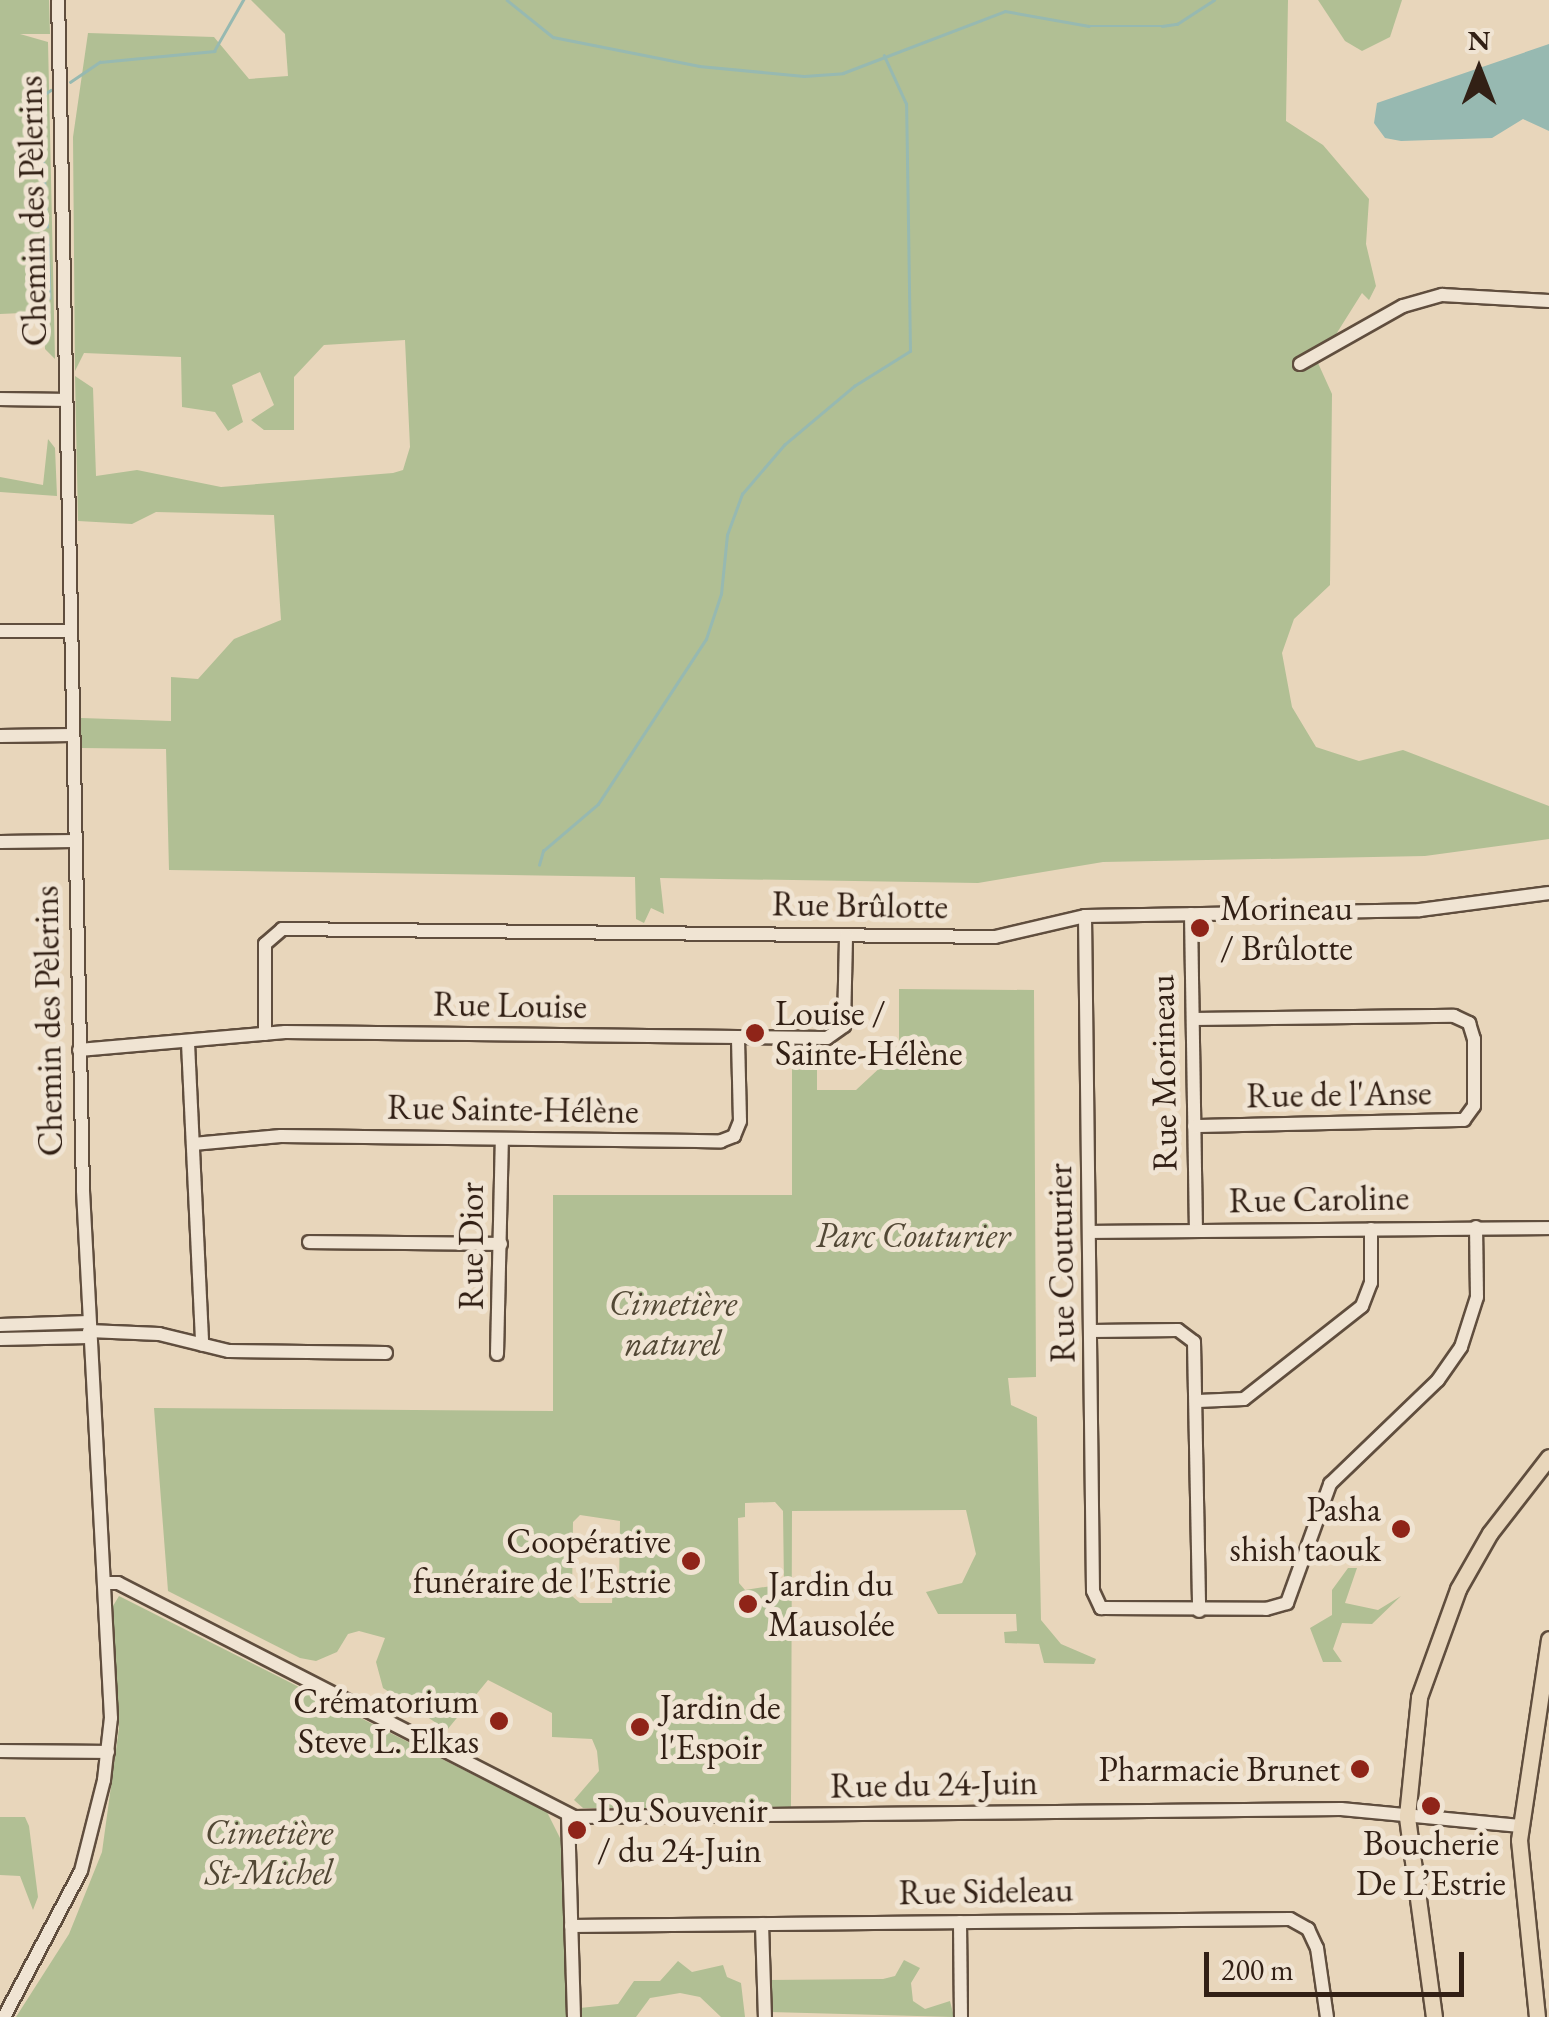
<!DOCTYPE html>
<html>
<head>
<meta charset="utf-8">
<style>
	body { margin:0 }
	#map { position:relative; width:1549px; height:2017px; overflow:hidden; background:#e8d6bb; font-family:"EB Garamond",serif }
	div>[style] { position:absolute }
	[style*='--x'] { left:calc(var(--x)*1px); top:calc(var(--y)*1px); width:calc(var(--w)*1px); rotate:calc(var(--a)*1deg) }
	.green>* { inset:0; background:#b1bf94 }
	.water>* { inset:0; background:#97b9b1 }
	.stream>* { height:2.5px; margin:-1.25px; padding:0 1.25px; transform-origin:1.25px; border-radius:1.25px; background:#97b9b1 }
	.roads { filter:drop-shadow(2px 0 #604e3e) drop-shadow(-2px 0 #604e3e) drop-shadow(0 2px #604e3e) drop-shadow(0 -2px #604e3e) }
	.minor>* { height:12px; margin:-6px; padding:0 6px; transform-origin:6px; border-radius:6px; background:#f0e4d3 }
	.major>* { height:15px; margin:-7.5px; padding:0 7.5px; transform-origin:7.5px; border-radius:7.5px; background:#e8d6bb }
	.dots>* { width:28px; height:28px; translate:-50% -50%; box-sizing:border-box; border:5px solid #f0e4d3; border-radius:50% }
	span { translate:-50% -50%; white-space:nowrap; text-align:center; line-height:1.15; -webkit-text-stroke:10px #f0e4d3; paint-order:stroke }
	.street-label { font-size:35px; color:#322015 }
	.poi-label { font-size:35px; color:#322015 }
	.left { translate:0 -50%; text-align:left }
	.right { translate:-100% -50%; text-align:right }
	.park-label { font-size:35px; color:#524835; font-style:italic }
	.north { position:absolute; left:1429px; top:20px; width:100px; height:100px; -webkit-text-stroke:8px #f0e4d3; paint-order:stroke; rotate:0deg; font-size:28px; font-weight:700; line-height:40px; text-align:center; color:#322015 }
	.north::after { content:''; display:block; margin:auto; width:35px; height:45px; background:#322015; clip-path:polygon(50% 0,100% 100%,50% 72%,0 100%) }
	.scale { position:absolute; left:1204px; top:1952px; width:260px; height:45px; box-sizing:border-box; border:5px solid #322015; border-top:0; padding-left:12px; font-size:30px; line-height:35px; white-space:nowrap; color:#322015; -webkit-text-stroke:8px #f0e4d3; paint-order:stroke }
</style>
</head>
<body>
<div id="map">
	<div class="green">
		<div style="clip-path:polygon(0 0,49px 0,50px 34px,20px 34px,48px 42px,55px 359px,45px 349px,44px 312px,0 314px)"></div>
		<div style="clip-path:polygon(251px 0,1288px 0,1286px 121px,1323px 145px,1369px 199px,1366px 244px,1376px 286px,1369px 300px,1362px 293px,1318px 363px,1332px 394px,1330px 585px,1294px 619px,1282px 653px,1292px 707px,1316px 747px,1359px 761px,1403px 750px,1549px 806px,1549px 839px,1425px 856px,1103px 862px,978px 883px,660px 878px,664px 914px,651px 908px,644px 923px,636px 919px,635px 877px,169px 870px,166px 749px,81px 748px,81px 718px,171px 721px,171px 677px,198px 679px,234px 639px,281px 620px,274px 515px,156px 512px,132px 524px,78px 521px,75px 376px,93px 388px,96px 476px,137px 470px,221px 487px,393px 473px,403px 470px,410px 447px,405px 340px,324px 345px,294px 377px,294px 430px,264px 430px,251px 420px,274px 405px,260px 372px,232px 385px,243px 422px,228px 431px,215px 412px,182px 407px,181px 357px,84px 353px,75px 371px,73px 137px,88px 33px,214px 37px,249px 79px,288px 76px,285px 34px)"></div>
		<div style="clip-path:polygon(1318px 0,1402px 0,1390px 37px,1362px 51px,1345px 41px)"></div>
		<div style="clip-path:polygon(48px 439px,55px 448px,57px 496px,0 492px,0 477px,43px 485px)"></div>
		<div style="clip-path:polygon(evenodd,899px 989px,1034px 990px,1036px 1377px,1008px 1378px,1011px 1405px,1037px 1417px,1041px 1620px,1061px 1644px,1096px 1659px,1094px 1664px,1044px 1663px,1039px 1644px,1005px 1643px,1004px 1632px,1017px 1631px,1016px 1614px,938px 1614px,926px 1592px,962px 1583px,976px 1554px,966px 1510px,792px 1511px,791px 1808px,583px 1808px,574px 1800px,599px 1771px,597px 1751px,592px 1739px,552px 1737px,552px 1713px,488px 1680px,447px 1730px,383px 1688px,376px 1662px,385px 1638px,359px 1631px,348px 1634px,337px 1652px,316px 1661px,300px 1658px,168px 1591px,154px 1408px,553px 1411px,553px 1195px,792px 1195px,792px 1047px,817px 1047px,817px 1090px,856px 1090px,899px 1050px,899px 989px,775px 1502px,783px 1511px,784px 1584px,745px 1590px,739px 1583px,738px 1518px,745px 1517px,745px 1503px,775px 1502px,899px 989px,580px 1515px,620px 1521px,619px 1587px,613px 1588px,612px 1603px,580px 1603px,572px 1596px,573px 1522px,580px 1515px)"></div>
		<div style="clip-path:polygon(1348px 1568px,1357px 1568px,1345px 1603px,1378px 1610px,1401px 1596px,1372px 1624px,1342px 1623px,1333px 1649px,1342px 1662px,1323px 1662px,1310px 1628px,1332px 1615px,1332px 1590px)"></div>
		<div style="clip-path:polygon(119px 1596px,547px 1812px,562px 1842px,567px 2017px,16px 2017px,69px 1934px,102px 1852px,119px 1728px,113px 1606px)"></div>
		<div style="clip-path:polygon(0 1817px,25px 1817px,29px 1826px,38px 1897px,33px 1910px,20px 1876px,0 1875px)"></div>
		<div style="clip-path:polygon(904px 1960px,920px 1968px,911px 1983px,913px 2001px,925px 2009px,950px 2001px,954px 2017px,770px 2012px,768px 1980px,883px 1979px,895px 1976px)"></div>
		<div style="clip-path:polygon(678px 1961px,692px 1972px,723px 1965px,727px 1977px,741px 1983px,745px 2017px,721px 2017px,700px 1997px,680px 1993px,650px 1998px,636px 2017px,581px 2017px,580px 2008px,618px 2004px,634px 1981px,660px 1981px)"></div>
	</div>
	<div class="water">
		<div style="clip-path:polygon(1549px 44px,1549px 131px,1523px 119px,1492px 138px,1401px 141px,1385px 138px,1374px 123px,1377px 103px)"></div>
	</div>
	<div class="stream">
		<div style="--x:507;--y:0;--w:59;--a:38.8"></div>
		<div style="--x:553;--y:37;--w:149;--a:11.2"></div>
		<div style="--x:699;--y:66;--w:105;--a:5.4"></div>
		<div style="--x:804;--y:76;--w:39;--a:-4"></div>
		<div style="--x:843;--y:73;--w:173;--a:-20.9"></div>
		<div style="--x:1005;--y:11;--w:85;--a:10.1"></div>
		<div style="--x:1089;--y:26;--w:73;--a:0"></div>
		<div style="--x:1162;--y:26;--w:15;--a:-8"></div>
		<div style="--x:1177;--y:24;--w:44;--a:-33"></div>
		<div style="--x:70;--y:82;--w:36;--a:-34"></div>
		<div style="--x:100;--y:62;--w:115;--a:-5.5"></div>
		<div style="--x:214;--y:51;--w:59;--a:-60.4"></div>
		<div style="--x:47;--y:227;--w:129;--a:-93.5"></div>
		<div style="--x:39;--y:98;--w:14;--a:-34"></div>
		<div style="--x:48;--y:238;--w:60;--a:88.1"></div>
		<div style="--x:539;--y:865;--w:15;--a:-74"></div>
		<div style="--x:543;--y:851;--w:72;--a:-40.5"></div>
		<div style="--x:598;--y:804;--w:197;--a:-56.8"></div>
		<div style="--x:706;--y:639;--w:47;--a:-71.6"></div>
		<div style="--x:721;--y:594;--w:59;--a:-84.2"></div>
		<div style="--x:727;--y:535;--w:44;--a:-69.9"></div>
		<div style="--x:742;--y:494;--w:65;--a:-49.4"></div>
		<div style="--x:784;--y:445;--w:92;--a:-40.1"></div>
		<div style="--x:854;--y:386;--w:66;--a:-32"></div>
		<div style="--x:910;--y:351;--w:247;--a:-90.9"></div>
		<div style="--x:906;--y:104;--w:53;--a:-114.6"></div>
	</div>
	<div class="roads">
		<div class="minor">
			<div style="--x:1300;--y:364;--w:118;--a:-29.4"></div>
			<div style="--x:1403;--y:306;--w:41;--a:-15.8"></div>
			<div style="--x:1442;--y:295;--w:107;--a:3.2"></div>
			<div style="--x:0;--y:399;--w:65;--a:0.9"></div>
			<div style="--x:0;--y:631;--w:70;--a:0"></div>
			<div style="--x:0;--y:736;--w:72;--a:-0.8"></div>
			<div style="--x:0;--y:842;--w:74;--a:-0.8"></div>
			<div style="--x:1191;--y:914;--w:317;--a:89.1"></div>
			<div style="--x:1085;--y:916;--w:675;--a:89.32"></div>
			<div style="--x:1093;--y:1591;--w:19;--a:65"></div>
			<div style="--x:1101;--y:1608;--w:165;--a:0.3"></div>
			<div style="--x:1266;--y:1609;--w:22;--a:-16"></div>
			<div style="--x:1287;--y:1603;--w:127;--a:-70.1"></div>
			<div style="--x:1330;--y:1484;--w:150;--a:-43.9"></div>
			<div style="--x:1438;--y:1380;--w:40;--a:-55.1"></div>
			<div style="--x:1461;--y:1347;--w:52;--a:-72.3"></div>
			<div style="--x:1477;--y:1297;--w:70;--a:-90.8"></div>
			<div style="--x:1193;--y:1019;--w:261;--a:-0.7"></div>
			<div style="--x:1454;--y:1016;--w:17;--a:25"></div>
			<div style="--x:1469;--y:1023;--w:17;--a:73"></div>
			<div style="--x:1474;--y:1039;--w:67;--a:90"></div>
			<div style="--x:1474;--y:1106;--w:17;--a:126"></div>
			<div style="--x:1464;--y:1120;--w:270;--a:178.7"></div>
			<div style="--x:265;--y:1034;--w:90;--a:-90"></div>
			<div style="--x:265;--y:944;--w:23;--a:-41"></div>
			<div style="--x:282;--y:929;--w:713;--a:0.64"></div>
			<div style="--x:995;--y:937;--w:92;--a:-13.1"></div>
			<div style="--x:1085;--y:916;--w:335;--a:-1"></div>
			<div style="--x:1420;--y:910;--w:130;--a:-7.5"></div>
			<div style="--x:188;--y:1043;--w:302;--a:87.3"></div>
			<div style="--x:79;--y:1050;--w:207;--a:-5"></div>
			<div style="--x:285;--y:1032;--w:542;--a:0.63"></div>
			<div style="--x:827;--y:1038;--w:21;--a:-35"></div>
			<div style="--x:844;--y:1026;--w:91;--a:-88.7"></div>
			<div style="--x:193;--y:1144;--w:88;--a:-5.2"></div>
			<div style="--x:281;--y:1136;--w:440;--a:0.7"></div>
			<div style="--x:721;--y:1141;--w:14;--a:-21"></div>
			<div style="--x:734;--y:1136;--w:16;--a:-68"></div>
			<div style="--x:740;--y:1121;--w:82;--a:-91.4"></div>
			<div style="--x:1090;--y:1232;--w:459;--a:-0.5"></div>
			<div style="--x:309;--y:1242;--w:192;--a:0.6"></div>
			<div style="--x:0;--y:1325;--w:89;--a:-1.9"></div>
			<div style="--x:89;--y:1331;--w:70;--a:2.5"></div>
			<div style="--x:159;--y:1334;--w:72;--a:13.7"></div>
			<div style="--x:229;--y:1351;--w:157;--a:0.7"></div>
			<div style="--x:1092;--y:1331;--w:86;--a:-0.7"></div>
			<div style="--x:1178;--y:1330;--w:20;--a:37"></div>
			<div style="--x:1194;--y:1342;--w:269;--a:88.9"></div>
			<div style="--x:0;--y:1339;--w:89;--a:-1.3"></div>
			<div style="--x:497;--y:1354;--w:215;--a:-88.7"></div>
			<div style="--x:1198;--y:1401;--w:46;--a:-2.5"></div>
			<div style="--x:1244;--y:1399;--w:150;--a:-38.2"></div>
			<div style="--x:1362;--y:1306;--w:25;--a:-69"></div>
			<div style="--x:1371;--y:1283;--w:54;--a:-90"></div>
			<div style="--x:104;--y:1583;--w:14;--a:0"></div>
			<div style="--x:118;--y:1583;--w:513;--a:27.16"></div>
			<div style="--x:574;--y:1817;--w:767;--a:-0.6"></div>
			<div style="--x:1341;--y:1809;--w:180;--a:5.4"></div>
			<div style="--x:0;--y:1751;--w:108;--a:0.5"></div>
			<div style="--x:568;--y:1815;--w:202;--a:88.3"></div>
			<div style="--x:960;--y:1922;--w:95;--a:89.4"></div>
			<div style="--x:762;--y:1924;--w:93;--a:88.2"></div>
			<div style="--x:571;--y:1926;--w:719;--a:-0.56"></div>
			<div style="--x:1290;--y:1919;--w:21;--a:29"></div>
			<div style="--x:1308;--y:1929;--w:21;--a:65"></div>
			<div style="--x:1317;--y:1948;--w:70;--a:81.8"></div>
			<div style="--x:4;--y:2017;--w:165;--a:-62.2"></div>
			<div style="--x:81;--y:1871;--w:94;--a:-75.8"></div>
			<div style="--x:104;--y:1780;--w:62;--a:-83.6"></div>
			<div style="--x:111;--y:1718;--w:529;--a:-93.04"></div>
			<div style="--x:83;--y:1190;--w:1190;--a:-91.2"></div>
		</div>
		<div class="major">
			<div style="--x:1434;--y:2017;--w:203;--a:-97.7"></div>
			<div style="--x:1407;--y:1816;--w:120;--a:-84.2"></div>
			<div style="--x:1419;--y:1697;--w:115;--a:-70.1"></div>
			<div style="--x:1458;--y:1589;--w:64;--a:-60.3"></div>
			<div style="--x:1490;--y:1533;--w:96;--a:-52.2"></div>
			<div style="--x:1537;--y:2017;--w:178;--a:-95.8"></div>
			<div style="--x:1519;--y:1840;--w:203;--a:-81.5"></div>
		</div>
	</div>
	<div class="dots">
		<div style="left:1200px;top:928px;background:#8f2418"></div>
		<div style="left:755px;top:1033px;background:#8f2418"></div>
		<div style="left:1401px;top:1529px;background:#8f2418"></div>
		<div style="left:691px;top:1561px;background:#8f2418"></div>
		<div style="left:748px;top:1604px;background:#8f2418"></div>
		<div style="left:499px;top:1721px;background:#8f2418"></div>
		<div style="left:640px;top:1727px;background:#8f2418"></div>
		<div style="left:1360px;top:1769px;background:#8f2418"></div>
		<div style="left:1431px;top:1806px;background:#8f2418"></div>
		<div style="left:577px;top:1830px;background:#8f2418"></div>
	</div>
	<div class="street-label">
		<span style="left:32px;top:211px;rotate:-91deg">Chemin des Pèlerins</span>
		<span style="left:860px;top:905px;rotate:1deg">Rue Brûlotte</span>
		<span style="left:510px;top:1005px;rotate:1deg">Rue Louise</span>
		<span style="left:48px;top:1021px;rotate:-91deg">Chemin des Pèlerins</span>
		<span style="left:1163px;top:1073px;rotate:-91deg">Rue Morineau</span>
		<span style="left:1339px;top:1094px;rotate:-1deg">Rue de l'Anse</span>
		<span style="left:513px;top:1109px;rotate:1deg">Rue Sainte-Hélène</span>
		<span style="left:1319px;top:1199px;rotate:-1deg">Rue Caroline</span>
		<span style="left:471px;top:1246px;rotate:-90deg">Rue Dior</span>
		<span style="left:1061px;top:1263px;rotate:-91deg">Rue Couturier</span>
		<span style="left:934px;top:1784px;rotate:-1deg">Rue du 24-Juin</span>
		<span style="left:986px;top:1891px;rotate:-1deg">Rue Sideleau</span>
	</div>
	<div class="poi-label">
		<span class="left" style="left:1220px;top:928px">Morineau<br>/ Brûlotte</span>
		<span class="left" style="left:775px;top:1033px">Louise /<br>Sainte-Hélène</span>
		<span class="right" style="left:1381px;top:1529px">Pasha<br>shish taouk</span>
		<span class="right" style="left:671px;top:1561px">Coopérative<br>funéraire de l'Estrie</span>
		<span class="left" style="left:768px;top:1604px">Jardin du<br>Mausolée</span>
		<span class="right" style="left:479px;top:1721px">Crématorium<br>Steve L. Elkas</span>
		<span class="left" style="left:660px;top:1727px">Jardin de<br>l'Espoir</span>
		<span class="right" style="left:1340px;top:1769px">Pharmacie Brunet</span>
		<span class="left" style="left:597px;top:1830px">Du Souvenir<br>/ du 24-Juin</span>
		<span style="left:1431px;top:1863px">Boucherie<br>De L’Estrie</span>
	</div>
	<div class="park-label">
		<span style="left:913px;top:1235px">Parc Couturier</span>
		<span style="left:673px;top:1323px">Cimetière<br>naturel</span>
		<span style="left:269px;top:1852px">Cimetière<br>St-Michel</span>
	</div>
	<div class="north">N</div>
	<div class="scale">200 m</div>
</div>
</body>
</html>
